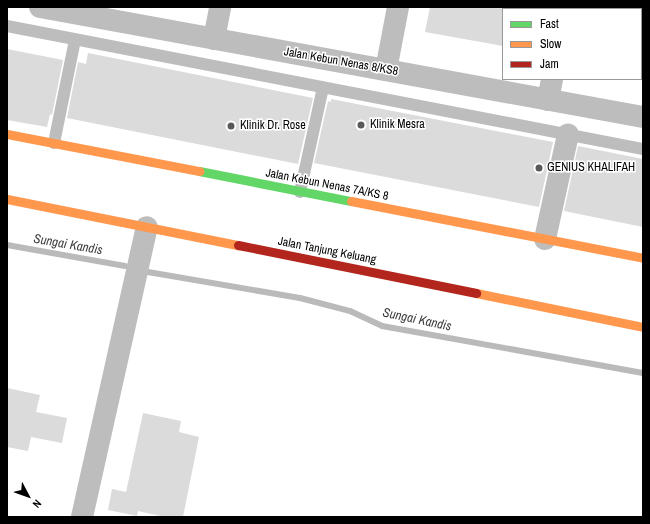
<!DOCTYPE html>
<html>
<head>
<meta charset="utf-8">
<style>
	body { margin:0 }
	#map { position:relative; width:650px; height:524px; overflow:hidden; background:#fff; font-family:"Archivo Narrow",sans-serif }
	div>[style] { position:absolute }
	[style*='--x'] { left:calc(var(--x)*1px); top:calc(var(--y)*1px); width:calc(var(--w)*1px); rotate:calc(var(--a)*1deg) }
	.stream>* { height:6px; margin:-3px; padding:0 3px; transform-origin:3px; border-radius:3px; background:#bababa }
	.building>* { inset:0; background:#dbdbdb }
	.lane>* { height:12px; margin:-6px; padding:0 6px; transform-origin:6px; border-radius:6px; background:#bdbdbd }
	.street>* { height:22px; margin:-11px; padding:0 11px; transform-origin:11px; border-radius:11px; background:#bdbdbd }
	.fast>* { height:9px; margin:-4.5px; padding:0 4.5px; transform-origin:4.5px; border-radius:4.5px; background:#63d668 }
	.slow>* { height:9px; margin:-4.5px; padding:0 4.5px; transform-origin:4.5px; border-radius:4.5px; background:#ff974d }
	.jam>* { height:9px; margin:-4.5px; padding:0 4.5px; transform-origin:4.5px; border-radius:4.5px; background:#b3261e }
	.dots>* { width:11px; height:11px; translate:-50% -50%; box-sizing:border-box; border:2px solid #fff; border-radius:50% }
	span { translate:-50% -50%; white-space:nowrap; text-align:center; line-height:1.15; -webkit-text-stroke:3px #fff; paint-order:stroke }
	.street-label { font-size:12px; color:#000 }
	.poi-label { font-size:12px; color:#000 }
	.left { translate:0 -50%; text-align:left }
	.water-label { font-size:13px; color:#3d3d3d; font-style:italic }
	.frame { position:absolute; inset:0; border:8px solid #000; pointer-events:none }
	.legend { position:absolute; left:502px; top:8px; width:140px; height:72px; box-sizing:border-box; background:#fff; border:1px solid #999; margin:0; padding:5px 7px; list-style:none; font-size:12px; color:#000 }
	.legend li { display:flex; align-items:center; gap:8px; height:20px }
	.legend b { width:20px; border:1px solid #999 }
	.north { position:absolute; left:8px; top:476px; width:40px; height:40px; -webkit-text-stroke:3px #fff; paint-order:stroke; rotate:131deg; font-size:11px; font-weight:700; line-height:16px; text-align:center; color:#000 }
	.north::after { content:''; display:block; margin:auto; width:14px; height:18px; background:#000; clip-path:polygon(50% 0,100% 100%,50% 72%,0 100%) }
</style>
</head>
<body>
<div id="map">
	<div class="stream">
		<div style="--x:7;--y:245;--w:120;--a:10.1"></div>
		<div style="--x:142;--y:271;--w:160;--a:9.7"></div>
		<div style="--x:300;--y:298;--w:52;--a:14.6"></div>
		<div style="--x:350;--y:311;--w:35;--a:25"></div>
		<div style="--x:382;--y:326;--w:265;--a:10.2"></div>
	</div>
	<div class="building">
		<div style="clip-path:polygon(430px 7px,503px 7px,503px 46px,425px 32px)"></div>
		<div style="clip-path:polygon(7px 49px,63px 60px,52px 115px,50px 114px,47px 127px,7px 120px)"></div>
		<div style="clip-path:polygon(88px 53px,313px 98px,298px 164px,67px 118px,78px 62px,86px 64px)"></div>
		<div style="clip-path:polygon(331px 99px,553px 142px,539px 207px,314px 163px,328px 101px,331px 102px)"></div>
		<div style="clip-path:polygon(578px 146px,643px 159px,643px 227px,564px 211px)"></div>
		<div style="clip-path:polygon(7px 388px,40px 395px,36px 412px,67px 418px,62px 443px,31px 437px,28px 451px,7px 447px)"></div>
		<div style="clip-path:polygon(143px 413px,181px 421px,179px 432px,199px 437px,183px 517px,165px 517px,138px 511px,137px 516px,108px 510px,112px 489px,126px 492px)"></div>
	</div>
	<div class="lane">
		<div style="--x:7;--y:26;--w:648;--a:10.95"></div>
		<div style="--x:54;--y:143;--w:105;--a:-78.5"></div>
		<div style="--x:300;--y:192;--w:107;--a:-77.6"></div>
	</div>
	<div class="street">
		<div style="--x:40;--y:7;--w:613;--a:10.34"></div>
		<div style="--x:565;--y:9;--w:2;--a:-90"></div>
		<div style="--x:214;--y:39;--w:33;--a:-79"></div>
		<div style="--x:386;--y:70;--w:64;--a:-79.2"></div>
		<div style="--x:548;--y:100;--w:21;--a:-79"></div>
		<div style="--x:545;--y:239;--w:107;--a:-77.6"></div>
		<div style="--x:82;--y:517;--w:297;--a:-77.4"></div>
	</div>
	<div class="fast">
		<div style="--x:199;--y:171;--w:155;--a:11.2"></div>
	</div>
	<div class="slow">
		<div style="--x:7;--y:134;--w:196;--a:10.9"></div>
		<div style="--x:7;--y:199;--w:236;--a:11.3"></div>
		<div style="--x:351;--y:201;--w:298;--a:11"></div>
		<div style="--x:476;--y:293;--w:170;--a:11.5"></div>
	</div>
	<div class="jam">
		<div style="--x:238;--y:245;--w:243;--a:11.4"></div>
	</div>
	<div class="dots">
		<div style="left:361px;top:125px;background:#595959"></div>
		<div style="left:231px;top:126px;background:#595959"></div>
		<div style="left:539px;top:168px;background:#595959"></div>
	</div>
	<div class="street-label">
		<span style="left:341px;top:62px;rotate:10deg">Jalan Kebun Nenas 8/KS8</span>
		<span style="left:327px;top:185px;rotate:11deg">Jalan Kebun Nenas 7A/KS 8</span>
		<span style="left:327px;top:251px;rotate:11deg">Jalan Tanjung Keluang</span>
	</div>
	<div class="poi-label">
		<span class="left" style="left:370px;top:125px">Klinik Mesra</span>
		<span class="left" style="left:240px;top:126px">Klinik Dr. Rose</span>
		<span class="left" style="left:547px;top:168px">GENIUS KHALIFAH</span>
	</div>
	<div class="water-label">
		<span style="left:68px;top:245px;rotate:10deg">Sungai Kandis</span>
		<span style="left:417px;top:320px;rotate:12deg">Sungai Kandis</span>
	</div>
	<div class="frame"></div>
	<ul class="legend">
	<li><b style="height:5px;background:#63d668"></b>Fast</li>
	<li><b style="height:5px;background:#ff974d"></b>Slow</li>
	<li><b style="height:5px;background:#b3261e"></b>Jam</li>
	</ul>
	<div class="north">N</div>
</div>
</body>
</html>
